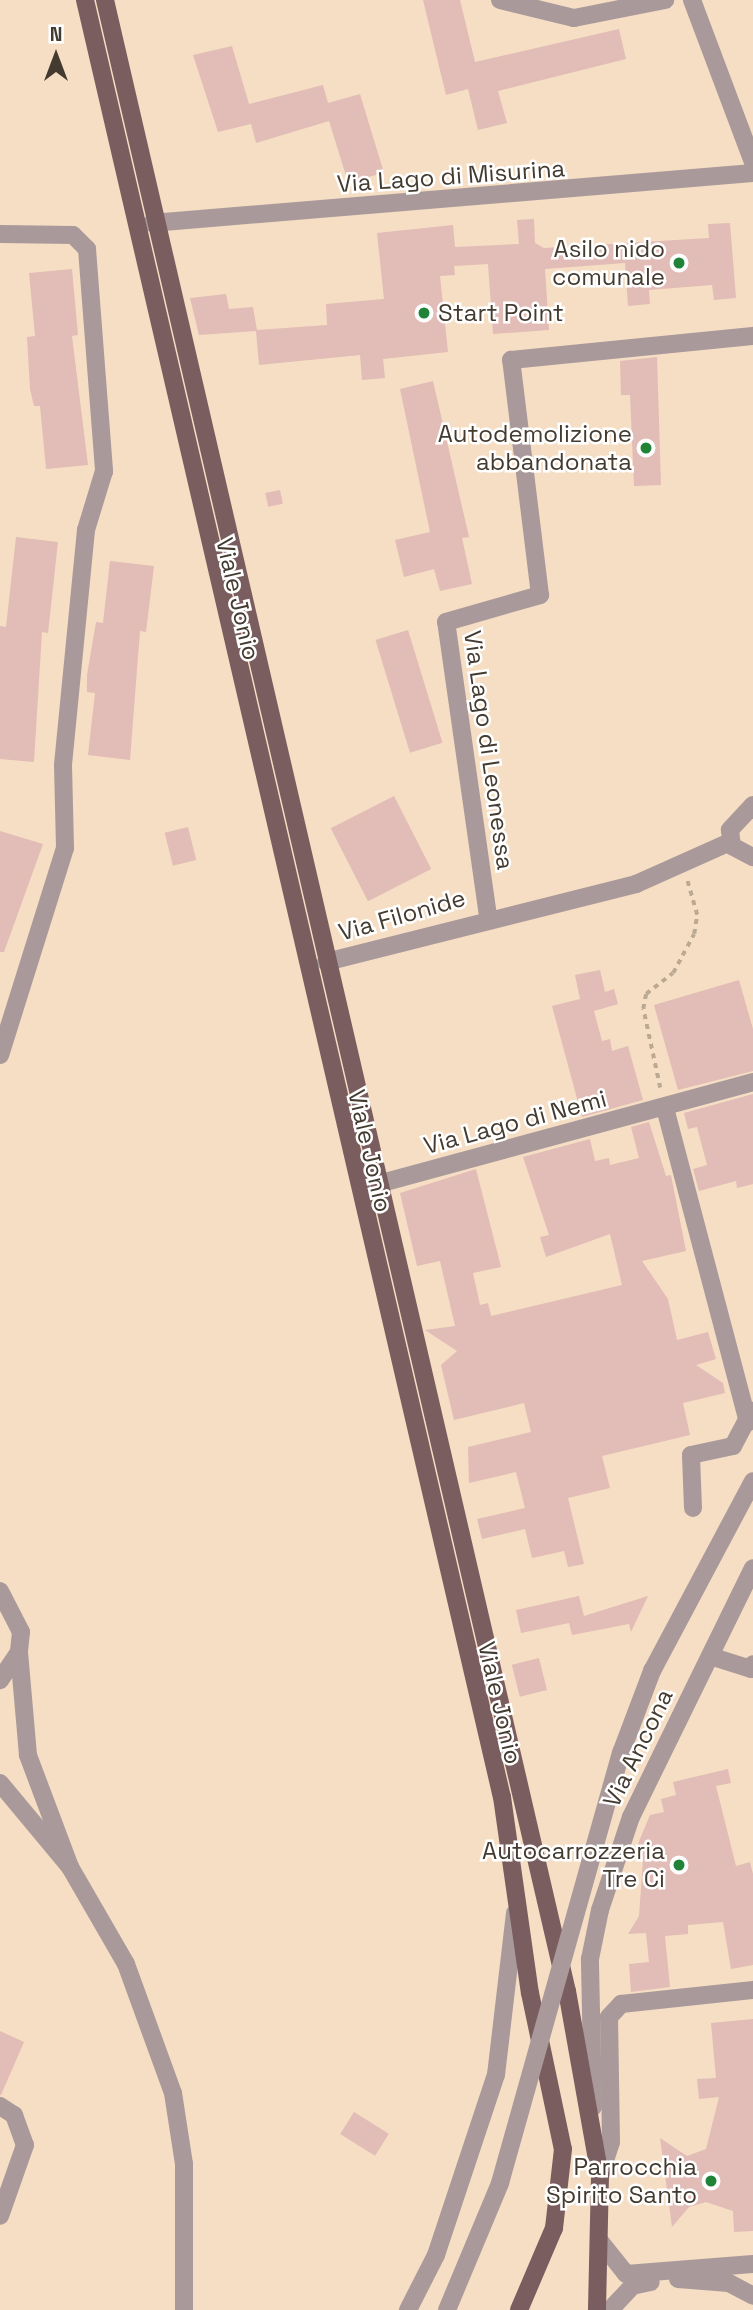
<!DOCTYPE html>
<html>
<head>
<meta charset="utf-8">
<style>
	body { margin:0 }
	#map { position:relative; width:753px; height:2310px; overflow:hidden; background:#f5dec3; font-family:"Space Grotesk",sans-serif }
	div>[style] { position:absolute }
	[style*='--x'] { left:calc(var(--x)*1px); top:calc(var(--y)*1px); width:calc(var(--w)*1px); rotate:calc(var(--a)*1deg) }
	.building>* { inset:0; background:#e2bcb6; transform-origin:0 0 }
	.path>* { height:3.5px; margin-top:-1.75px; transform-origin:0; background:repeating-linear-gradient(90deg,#bba993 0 5px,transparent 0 10px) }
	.minor>* { height:18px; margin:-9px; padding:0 9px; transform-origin:9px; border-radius:9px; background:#aa999a }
	.major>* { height:18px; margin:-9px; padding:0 9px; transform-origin:9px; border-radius:9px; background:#795d5f }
	.minor-bridge>* { height:18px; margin:-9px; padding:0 9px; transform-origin:9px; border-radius:9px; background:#aa999a }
	.dots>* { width:19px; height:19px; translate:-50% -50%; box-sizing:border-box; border:4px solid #fff; border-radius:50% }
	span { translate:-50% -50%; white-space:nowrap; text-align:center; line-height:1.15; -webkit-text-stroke:5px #fff; paint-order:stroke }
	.street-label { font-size:24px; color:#443b30 }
	.poi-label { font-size:24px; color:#443b30 }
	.right { translate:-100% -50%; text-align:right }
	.left { translate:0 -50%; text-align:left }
	.north { position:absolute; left:21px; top:21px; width:70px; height:70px; -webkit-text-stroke:5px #fff; paint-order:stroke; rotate:0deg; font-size:19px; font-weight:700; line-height:28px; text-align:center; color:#443b30 }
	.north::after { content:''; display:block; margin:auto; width:24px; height:32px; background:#443b30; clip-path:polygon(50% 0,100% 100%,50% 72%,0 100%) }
</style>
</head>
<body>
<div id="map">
	<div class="building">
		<div style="clip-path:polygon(423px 0,460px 0,475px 62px,619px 29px,626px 59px,498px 91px,507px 123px,478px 130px,468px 89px,446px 95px)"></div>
		<div style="clip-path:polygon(232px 46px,249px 104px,323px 85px,328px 103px,360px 94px,384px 173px,348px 182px,329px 121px,256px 143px,251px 124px,218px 132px,193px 55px)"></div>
		<div style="clip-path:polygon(534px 219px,535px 243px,544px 248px,709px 238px,708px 224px,730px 223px,736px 298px,714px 300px,712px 285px,649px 290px,650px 304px,628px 306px,625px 263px,545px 269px,549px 330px,493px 334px,488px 264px,454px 266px,455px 275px,440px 276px,448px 352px,383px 359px,385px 378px,362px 380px,360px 355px,259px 365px,256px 331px,199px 335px,190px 298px,226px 294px,229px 309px,253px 307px,257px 330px,327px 325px,326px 304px,384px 299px,377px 233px,453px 225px,455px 247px,519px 244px,517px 220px)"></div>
		<div style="clip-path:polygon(72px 269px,78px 335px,72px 336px,88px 465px,46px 469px,40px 406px,34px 406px,30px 389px,27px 337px,35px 336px,29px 273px)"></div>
		<div style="clip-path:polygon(657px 357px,661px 485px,634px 486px,630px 395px,621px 395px,620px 361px)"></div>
		<div style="clip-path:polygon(433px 381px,469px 537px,462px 538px,472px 584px,440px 591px,434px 569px,404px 577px,395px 540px,430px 532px,400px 389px)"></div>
		<div style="left:280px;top:490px;width:14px;height:15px;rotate:78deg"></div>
		<div style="clip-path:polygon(16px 537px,58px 542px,48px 633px,42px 632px,34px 762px,0 759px,0 626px,6px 627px)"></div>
		<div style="clip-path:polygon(110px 561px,154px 566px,146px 632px,140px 631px,130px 760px,88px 755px,95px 693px,87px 692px,87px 675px,96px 622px,103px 623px)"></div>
		<div style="left:408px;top:630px;width:118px;height:34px;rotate:73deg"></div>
		<div style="left:394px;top:796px;width:82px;height:71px;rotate:63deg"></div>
		<div style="left:188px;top:827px;width:34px;height:24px;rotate:76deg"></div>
		<div style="clip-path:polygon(0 831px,43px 844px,4px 952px,0 952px)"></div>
		<div style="clip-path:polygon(600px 970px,605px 992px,614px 989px,618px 1004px,594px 1011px,602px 1041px,610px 1039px,612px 1051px,628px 1046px,643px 1100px,582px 1117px,552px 1006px,580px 999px,575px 975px)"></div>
		<div style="clip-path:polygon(739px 980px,753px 1029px,753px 1071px,678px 1090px,654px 1005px)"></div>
		<div style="clip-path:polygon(753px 1094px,753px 1184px,737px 1188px,736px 1181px,699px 1191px,693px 1169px,707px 1165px,697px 1127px,688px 1129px,684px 1113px)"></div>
		<div style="clip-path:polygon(649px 1122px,666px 1176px,671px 1175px,686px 1251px,642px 1261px,668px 1299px,677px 1340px,708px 1332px,716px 1359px,696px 1365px,723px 1383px,725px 1393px,683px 1403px,690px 1435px,602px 1456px,610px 1488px,568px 1498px,584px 1564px,568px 1567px,564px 1551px,532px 1558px,525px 1529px,482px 1539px,477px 1519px,525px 1508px,516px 1472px,469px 1483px,468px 1447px,531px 1432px,524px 1403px,454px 1420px,441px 1365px,457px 1351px,425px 1330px,455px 1326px,440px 1261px,417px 1266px,400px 1193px,476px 1169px,501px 1267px,473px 1273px,480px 1305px,488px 1303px,491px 1316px,622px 1285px,610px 1234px,546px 1257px,540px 1237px,549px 1235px,523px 1157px,590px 1139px,595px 1161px,609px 1158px,610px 1165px,639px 1158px,631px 1127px)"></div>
		<div style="clip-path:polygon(579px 1596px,584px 1616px,648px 1596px,631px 1632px,629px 1624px,572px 1635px,569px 1623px,521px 1633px,516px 1610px)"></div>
		<div style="left:539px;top:1658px;width:33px;height:28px;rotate:76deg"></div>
		<div style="clip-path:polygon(728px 1769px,731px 1783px,716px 1786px,736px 1866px,750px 1862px,753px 1874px,753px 1965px,731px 1969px,723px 1922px,688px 1925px,688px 1934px,665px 1936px,670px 1987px,631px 1992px,629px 1964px,649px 1962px,646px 1933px,628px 1934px,639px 1916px,643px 1859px,637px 1846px,650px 1815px,664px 1812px,661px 1799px,676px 1795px,673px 1782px)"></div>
		<div style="clip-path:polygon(753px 2019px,753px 2231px,734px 2232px,733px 2211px,706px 2202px,689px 2207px,672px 2227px,660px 2138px,687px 2156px,706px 2149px,719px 2097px,699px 2099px,697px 2079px,716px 2078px,711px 2023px)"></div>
		<div style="clip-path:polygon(0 2031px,24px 2042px,1px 2095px,0 2095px)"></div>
		<div style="left:354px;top:2112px;width:41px;height:26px;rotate:32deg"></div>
	</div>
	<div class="path">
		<div style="--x:660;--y:1088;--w:81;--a:-102.1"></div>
		<div style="--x:643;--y:1009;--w:15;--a:-79"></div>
		<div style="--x:646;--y:994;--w:34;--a:-38"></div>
		<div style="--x:673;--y:973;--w:44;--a:-61.7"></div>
		<div style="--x:694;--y:934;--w:19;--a:-81"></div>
		<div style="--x:697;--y:915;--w:35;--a:-106"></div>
	</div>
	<div class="minor">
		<div style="--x:500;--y:0;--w:76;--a:13.7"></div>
		<div style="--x:574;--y:18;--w:93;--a:-11.2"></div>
		<div style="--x:692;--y:0;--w:173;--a:69.4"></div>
		<div style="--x:152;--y:223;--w:603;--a:-4.76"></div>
		<div style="--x:0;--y:234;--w:73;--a:0.8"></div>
		<div style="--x:73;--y:235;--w:20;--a:45"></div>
		<div style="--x:87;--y:249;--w:223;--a:85.6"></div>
		<div style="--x:104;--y:471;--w:62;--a:107"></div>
		<div style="--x:86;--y:530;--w:236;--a:95.6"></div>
		<div style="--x:63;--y:765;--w:83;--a:88.6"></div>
		<div style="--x:65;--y:848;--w:217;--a:107.4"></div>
		<div style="--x:753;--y:805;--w:34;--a:133"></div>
		<div style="--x:730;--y:830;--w:16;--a:83"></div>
		<div style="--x:732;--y:846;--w:24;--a:28"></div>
		<div style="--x:488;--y:916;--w:297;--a:-98.1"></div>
		<div style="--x:446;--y:622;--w:98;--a:-16"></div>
		<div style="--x:540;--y:595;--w:237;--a:-97"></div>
		<div style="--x:511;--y:360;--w:243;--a:-5.7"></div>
		<div style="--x:326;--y:962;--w:320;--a:-14.1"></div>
		<div style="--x:636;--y:884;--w:103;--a:-24.1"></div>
		<div style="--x:665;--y:1108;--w:325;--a:75.2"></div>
		<div style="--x:378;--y:1184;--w:389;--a:-15.2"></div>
		<div style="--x:693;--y:1508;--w:53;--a:-92.2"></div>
		<div style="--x:691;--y:1455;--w:43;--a:-12.1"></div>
		<div style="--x:733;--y:1446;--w:40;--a:-62"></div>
		<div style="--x:0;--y:1591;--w:46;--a:62.9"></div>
		<div style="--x:21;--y:1632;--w:20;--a:96"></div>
		<div style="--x:19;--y:1652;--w:34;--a:124"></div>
		<div style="--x:710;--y:1656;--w:43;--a:17.6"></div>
		<div style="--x:751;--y:1669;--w:5;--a:-68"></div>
		<div style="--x:0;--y:1783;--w:109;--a:50.2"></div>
		<div style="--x:70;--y:1867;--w:120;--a:-110.6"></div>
		<div style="--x:28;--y:1755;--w:103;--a:-95"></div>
		<div style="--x:70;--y:1867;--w:112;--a:60"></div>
		<div style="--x:126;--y:1964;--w:137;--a:70"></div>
		<div style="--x:173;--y:2093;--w:72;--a:81.2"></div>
		<div style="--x:184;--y:2164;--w:146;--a:90"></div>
		<div style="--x:0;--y:2106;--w:17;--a:33"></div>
		<div style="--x:14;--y:2115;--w:32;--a:70"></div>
		<div style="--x:25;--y:2145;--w:75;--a:109.4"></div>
		<div style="--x:593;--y:2107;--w:148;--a:-91.2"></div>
		<div style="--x:590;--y:1959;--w:50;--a:-78.5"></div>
		<div style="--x:600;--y:1910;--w:98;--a:-71.6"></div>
		<div style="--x:631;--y:1817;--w:277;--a:-63.9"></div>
		<div style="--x:600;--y:2176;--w:36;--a:-72"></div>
		<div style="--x:611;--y:2142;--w:125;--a:-90.9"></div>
		<div style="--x:609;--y:2017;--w:18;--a:-47"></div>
		<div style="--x:621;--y:2004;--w:133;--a:-6.1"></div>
		<div style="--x:599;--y:2240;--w:43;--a:51.5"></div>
		<div style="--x:626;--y:2274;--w:127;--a:-4.5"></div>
		<div style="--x:678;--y:2279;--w:51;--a:4.5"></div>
		<div style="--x:729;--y:2283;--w:27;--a:28"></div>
		<div style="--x:408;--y:2310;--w:62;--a:-63"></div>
		<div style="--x:436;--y:2255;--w:190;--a:-71.6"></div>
		<div style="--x:496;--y:2075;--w:163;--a:-83.3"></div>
		<div style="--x:610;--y:2310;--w:33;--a:-47"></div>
		<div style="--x:632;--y:2286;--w:19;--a:-12"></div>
	</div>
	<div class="major">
		<div style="--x:85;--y:0;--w:1845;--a:76.94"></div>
		<div style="--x:502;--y:1797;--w:198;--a:81.9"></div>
		<div style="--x:530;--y:1993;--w:159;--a:78.1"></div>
		<div style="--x:563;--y:2149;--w:80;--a:96.5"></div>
		<div style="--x:554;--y:2228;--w:89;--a:113.1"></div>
		<div style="--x:105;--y:0;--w:2044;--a:76.94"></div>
		<div style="--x:567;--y:1991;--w:188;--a:79.9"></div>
		<div style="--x:600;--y:2176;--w:134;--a:91.3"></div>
	</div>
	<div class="minor-bridge">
		<div style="--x:447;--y:2310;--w:138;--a:-67.3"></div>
		<div style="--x:500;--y:2183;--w:447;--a:-74.3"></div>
		<div style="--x:621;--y:1753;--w:88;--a:-69.3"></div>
		<div style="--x:652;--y:1671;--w:215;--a:-62"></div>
	</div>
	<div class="dots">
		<div style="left:679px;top:263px;background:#218337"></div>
		<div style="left:424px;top:313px;background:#218337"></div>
		<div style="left:646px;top:448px;background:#218337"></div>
		<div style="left:679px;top:1865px;background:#218337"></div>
		<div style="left:711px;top:2181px;background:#218337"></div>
	</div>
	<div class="street-label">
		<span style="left:451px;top:176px;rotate:-4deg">Via Lago di Misurina</span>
		<span style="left:238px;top:599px;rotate:77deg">Viale Jonio</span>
		<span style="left:489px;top:750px;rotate:82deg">Via Lago di Leonessa</span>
		<span style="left:402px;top:915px;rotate:-16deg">Via Filonide</span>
		<span style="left:515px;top:1122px;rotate:-15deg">Via Lago di Nemi</span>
		<span style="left:370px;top:1151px;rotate:77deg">Viale Jonio</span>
		<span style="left:500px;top:1703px;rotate:77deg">Viale Jonio</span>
		<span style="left:638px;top:1748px;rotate:-64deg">Via Ancona</span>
	</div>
	<div class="poi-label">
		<span class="right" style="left:665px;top:263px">Asilo nido<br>comunale</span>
		<span class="left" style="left:438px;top:313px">Start Point</span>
		<span class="right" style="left:632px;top:448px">Autodemolizione<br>abbandonata</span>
		<span class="right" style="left:665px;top:1865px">Autocarrozzeria<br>Tre Ci</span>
		<span class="right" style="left:697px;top:2181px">Parrocchia<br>Spirito Santo</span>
	</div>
	<div class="north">N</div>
</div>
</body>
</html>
